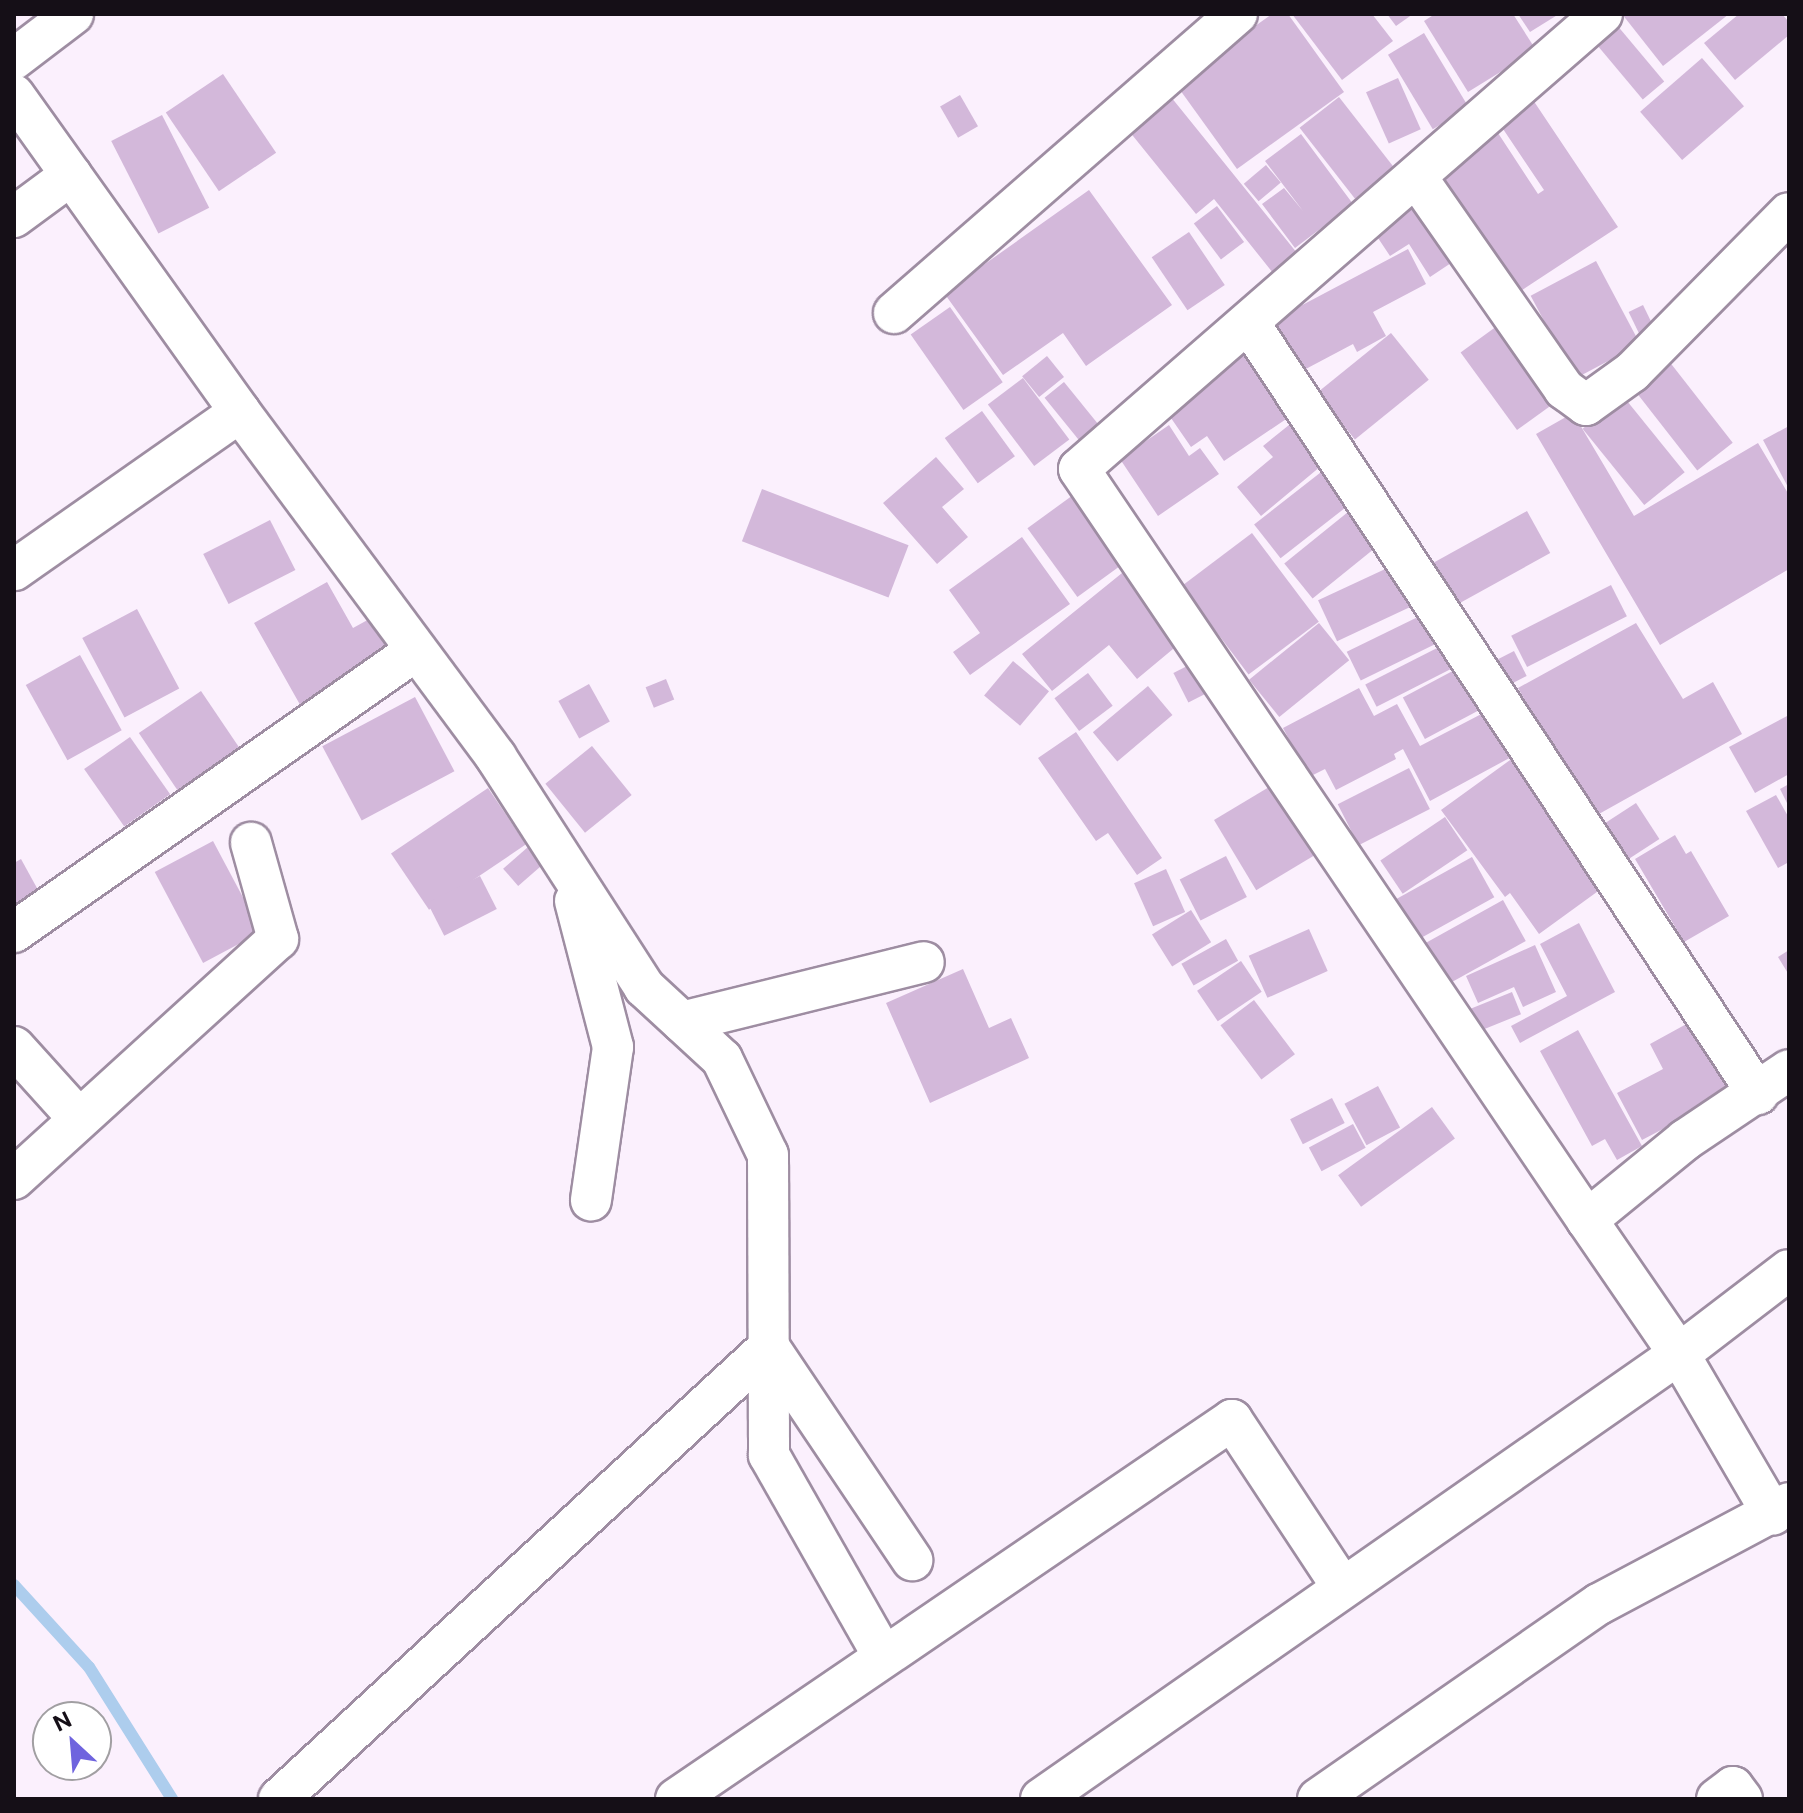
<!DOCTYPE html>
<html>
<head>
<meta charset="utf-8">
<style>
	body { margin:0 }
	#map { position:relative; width:1803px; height:1813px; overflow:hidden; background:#fbf0fd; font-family:"Public Sans",sans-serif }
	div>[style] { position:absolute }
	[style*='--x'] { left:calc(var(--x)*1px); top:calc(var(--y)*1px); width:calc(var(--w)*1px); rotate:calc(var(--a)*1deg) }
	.stream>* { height:12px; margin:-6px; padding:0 6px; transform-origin:6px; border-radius:6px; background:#adcded }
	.building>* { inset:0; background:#d3b8da; transform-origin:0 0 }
	.roads { filter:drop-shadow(2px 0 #9e8da2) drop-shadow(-2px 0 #9e8da2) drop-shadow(0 2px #9e8da2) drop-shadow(0 -2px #9e8da2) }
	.minor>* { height:40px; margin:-20px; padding:0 20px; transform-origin:20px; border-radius:20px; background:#fff }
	span { translate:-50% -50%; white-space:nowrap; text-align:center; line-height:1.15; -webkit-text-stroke:8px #fff; paint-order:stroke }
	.frame { position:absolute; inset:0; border:16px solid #150f17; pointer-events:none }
	.north { position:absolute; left:32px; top:1701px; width:80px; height:80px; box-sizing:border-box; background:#fff; border:2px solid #a19fa2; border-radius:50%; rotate:334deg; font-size:22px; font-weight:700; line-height:32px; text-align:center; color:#150f17 }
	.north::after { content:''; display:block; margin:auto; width:28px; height:36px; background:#6f64de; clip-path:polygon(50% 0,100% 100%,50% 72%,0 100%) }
</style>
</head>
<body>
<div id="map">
	<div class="stream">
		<div style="--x:14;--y:1585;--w:111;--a:47.6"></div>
		<div style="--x:89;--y:1667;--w:156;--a:57.8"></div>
	</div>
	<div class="building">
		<div style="clip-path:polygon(1272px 14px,1288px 14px,1344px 92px,1237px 169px,1175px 83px)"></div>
		<div style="clip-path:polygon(1292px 14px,1372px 14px,1393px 41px,1342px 80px)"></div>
		<div style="clip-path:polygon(1387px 14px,1413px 14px,1396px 26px)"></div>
		<div style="clip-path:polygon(1435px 14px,1513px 14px,1536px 50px,1468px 92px,1424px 21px)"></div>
		<div style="clip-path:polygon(1518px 14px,1559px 14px,1530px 32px)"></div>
		<div style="clip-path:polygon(1622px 14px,1729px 14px,1663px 66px)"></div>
		<div style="clip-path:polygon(1739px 14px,1782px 14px,1789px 22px,1789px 35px,1735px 80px,1704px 43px)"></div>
		<div style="left:1616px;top:24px;width:75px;height:28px;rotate:50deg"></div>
		<div style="left:1424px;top:33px;width:87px;height:42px;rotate:59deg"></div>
		<div style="left:1702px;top:58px;width:64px;height:82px;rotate:49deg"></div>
		<div style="left:223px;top:74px;width:95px;height:69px;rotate:56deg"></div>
		<div style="left:1398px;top:78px;width:56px;height:35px;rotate:66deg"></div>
		<div style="clip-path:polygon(1529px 94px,1618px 227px,1516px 294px,1437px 173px,1498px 133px,1538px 194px,1544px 190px,1495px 117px)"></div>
		<div style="left:960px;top:95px;width:36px;height:23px;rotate:60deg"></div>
		<div style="clip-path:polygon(1171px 97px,1297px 253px,1273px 273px,1214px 199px,1196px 214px,1129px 131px)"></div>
		<div style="left:1339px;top:97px;width:90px;height:50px;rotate:52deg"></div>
		<div style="left:162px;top:115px;width:104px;height:57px;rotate:63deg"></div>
		<div style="clip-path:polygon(1301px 134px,1353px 204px,1295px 248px,1262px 204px,1284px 188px,1303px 211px,1265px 161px)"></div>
		<div style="left:1266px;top:165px;width:23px;height:29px;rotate:50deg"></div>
		<div style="clip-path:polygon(1089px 190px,1172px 305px,1086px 366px,1063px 333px,1003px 375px,944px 293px)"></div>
		<div style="clip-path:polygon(1412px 203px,1451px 263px,1430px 277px,1409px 244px,1390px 256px,1372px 229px)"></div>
		<div style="left:1217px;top:206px;width:45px;height:29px;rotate:53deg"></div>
		<div style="left:1189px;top:232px;width:64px;height:45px;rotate:56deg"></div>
		<div style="clip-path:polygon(1408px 249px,1426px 284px,1373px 312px,1386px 336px,1357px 352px,1353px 344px,1302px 371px,1274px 320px)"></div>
		<div style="left:1596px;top:261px;width:94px;height:74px;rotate:62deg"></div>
		<div style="left:1643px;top:305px;width:30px;height:16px;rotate:64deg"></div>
		<div style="left:950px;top:307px;width:92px;height:48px;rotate:55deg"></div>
		<div style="left:1497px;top:326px;width:96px;height:45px;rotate:54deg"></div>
		<div style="left:1391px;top:333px;width:60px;height:95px;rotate:51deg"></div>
		<div style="clip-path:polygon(1251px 343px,1298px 411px,1224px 461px,1207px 436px,1191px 447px,1162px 405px)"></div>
		<div style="left:1047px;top:356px;width:27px;height:32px;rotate:51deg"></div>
		<div style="left:1665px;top:356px;width:110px;height:45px;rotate:52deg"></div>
		<div style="left:1023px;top:378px;width:77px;height:44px;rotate:53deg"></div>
		<div style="left:1064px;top:382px;width:58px;height:25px;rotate:51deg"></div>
		<div style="left:1623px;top:396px;width:98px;height:52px;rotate:51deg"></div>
		<div style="left:982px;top:411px;width:56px;height:46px;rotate:54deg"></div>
		<div style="clip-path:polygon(1573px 413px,1634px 516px,1758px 443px,1789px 495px,1789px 569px,1660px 645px,1536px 434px)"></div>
		<div style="clip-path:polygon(1294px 421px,1327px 461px,1261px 516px,1237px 487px,1273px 457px,1263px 446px)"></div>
		<div style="clip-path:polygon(1169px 425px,1189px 456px,1200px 448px,1219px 474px,1158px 516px,1120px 459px)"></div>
		<div style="clip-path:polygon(1789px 426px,1789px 489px,1763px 440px)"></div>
		<div style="clip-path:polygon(936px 457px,964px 489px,942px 507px,968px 537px,937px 564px,883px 503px)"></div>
		<div style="left:1325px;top:469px;width:43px;height:90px;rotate:52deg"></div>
		<div style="left:762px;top:489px;width:157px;height:56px;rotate:21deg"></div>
		<div style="left:1080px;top:490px;width:85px;height:65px;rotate:54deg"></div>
		<div style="left:1527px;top:511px;width:48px;height:107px;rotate:61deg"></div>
		<div style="left:1348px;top:512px;width:45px;height:82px;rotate:51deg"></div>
		<div style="left:270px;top:520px;width:56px;height:75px;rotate:63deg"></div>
		<div style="left:1252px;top:533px;width:111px;height:88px;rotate:53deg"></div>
		<div style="clip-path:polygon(1022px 537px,1070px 604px,970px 675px,953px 652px,980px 633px,949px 590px)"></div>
		<div style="left:1396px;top:564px;width:45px;height:86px;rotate:65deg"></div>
		<div style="clip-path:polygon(1127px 569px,1185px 639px,1137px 679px,1109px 645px,1052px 691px,1022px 654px)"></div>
		<div style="clip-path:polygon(327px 582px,353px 628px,373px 617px,396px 657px,303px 710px,254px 623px)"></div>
		<div style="left:1611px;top:585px;width:35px;height:112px;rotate:63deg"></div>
		<div style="left:137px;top:609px;width:90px;height:62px;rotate:62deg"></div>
		<div style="left:1424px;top:614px;width:32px;height:86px;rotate:64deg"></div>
		<div style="left:1319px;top:623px;width:48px;height:90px;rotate:51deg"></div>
		<div style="clip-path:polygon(1636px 623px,1683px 699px,1713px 682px,1742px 734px,1590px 819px,1518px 688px)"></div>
		<div style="left:1441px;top:646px;width:25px;height:85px;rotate:63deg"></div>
		<div style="left:1514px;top:651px;width:28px;height:23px;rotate:63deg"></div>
		<div style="left:80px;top:655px;width:86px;height:62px;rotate:61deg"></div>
		<div style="left:1013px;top:661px;width:47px;height:45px;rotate:40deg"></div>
		<div style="left:1193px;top:663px;width:33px;height:22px;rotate:63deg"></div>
		<div style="left:1462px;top:666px;width:47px;height:67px;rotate:62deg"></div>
		<div style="left:1088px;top:673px;width:41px;height:42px;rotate:53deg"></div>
		<div style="left:666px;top:679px;width:22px;height:22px;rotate:68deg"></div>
		<div style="left:589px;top:684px;width:43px;height:35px;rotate:61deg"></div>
		<div style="left:1148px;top:686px;width:38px;height:72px;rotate:50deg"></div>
		<div style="clip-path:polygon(1359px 688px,1374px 716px,1397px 704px,1420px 746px,1491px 709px,1515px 755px,1430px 801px,1403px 749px,1394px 754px,1396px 759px,1336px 790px,1325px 769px,1309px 777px,1283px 728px)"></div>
		<div style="left:201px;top:691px;width:71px;height:75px;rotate:56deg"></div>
		<div style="left:415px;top:697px;width:84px;height:105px;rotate:62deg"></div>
		<div style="clip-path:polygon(1789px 715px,1789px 774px,1755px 793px,1729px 747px)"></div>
		<div style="clip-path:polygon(1076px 732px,1162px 858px,1137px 875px,1108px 833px,1096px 841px,1038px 758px)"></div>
		<div style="left:130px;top:737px;width:70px;height:56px;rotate:55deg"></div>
		<div style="left:592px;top:746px;width:63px;height:60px;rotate:51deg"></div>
		<div style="clip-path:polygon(1517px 755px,1551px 802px,1543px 808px,1601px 889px,1539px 934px,1510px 893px,1505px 897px,1441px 810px)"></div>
		<div style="left:1409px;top:768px;width:46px;height:80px;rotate:63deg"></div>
		<div style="left:1274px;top:784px;width:82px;height:70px;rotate:59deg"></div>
		<div style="clip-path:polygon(1789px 784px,1789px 807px,1780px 789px)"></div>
		<div style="left:488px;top:788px;width:68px;height:117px;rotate:56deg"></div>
		<div style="clip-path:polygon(1776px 795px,1789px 818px,1789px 862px,1778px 868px,1746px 811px)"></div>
		<div style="left:1636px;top:803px;width:43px;height:39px;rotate:57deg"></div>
		<div style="left:1445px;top:817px;width:40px;height:78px;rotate:56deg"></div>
		<div style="clip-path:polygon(1675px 835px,1686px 854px,1691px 851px,1729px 916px,1684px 942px,1635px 859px)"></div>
		<div style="left:213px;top:841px;width:103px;height:66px;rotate:62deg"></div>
		<div style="left:528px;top:847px;width:23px;height:33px;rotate:49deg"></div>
		<div style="left:1226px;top:856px;width:46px;height:52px;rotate:63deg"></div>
		<div style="left:1472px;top:857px;width:46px;height:87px;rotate:61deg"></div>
		<div style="clip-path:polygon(21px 859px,43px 899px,14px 915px,14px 863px)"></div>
		<div style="left:1166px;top:869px;width:47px;height:35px;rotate:66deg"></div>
		<div style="left:480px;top:876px;width:37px;height:59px;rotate:63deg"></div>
		<div style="left:1503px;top:900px;width:47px;height:88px;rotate:61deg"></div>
		<div style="left:1191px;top:910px;width:38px;height:46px;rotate:58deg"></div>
		<div style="clip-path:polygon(1579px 923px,1615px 992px,1520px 1043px,1511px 1026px,1567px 996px,1540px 944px)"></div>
		<div style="left:1309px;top:929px;width:46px;height:66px;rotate:66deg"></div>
		<div style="left:1226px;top:939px;width:25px;height:51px;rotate:61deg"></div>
		<div style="clip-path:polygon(1535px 945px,1556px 992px,1523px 1007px,1514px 987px,1478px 1003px,1466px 976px)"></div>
		<div style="clip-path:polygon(1789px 950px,1789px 975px,1778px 957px)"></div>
		<div style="left:1241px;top:961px;width:37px;height:53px;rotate:56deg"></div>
		<div style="clip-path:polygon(963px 969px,989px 1028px,1011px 1018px,1029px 1058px,930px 1103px,886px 1003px)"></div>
		<div style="left:1512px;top:992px;width:24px;height:48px;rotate:68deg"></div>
		<div style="left:1254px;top:1000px;width:68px;height:42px;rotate:53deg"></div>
		<div style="clip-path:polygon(1701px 1016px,1739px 1089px,1642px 1140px,1617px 1093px,1663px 1069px,1650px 1044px)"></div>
		<div style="clip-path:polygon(1578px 1030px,1642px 1146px,1617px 1160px,1605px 1139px,1592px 1146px,1540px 1051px)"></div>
		<div style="left:1378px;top:1086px;width:47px;height:38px;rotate:62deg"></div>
		<div style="left:1332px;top:1098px;width:28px;height:47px;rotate:63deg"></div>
		<div style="left:1432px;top:1107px;width:39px;height:116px;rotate:54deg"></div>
		<div style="left:1353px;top:1124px;width:27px;height:50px;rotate:62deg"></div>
	</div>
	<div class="roads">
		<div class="minor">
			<div style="--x:1602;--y:14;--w:693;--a:138.98"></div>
			<div style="--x:1079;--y:469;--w:907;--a:55.92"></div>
			<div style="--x:1587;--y:1220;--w:127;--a:-39.2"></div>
			<div style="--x:1685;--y:1140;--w:125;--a:-33.9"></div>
			<div style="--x:14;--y:59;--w:74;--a:-37.3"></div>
			<div style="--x:14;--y:95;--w:389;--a:54.5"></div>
			<div style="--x:240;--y:412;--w:276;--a:145"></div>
			<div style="--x:1417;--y:178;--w:257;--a:55.1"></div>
			<div style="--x:1564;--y:389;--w:27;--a:36"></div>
			<div style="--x:1586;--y:405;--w:57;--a:-35.7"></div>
			<div style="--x:1632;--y:372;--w:223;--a:-45.4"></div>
			<div style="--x:14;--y:217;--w:71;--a:-36.4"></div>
			<div style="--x:894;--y:313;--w:455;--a:-41.1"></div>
			<div style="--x:1249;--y:323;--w:924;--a:56.57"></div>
			<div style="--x:240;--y:412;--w:430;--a:53.4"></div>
			<div style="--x:496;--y:757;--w:274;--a:57.2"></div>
			<div style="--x:644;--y:987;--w:106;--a:42.7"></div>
			<div style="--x:722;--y:1059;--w:106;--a:64.4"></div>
			<div style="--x:768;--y:1155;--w:300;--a:89.8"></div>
			<div style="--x:769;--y:1455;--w:231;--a:60.4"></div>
			<div style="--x:575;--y:901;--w:151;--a:75.4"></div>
			<div style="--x:613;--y:1047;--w:155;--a:98.2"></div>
			<div style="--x:14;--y:932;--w:491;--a:-35"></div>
			<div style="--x:682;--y:1022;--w:249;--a:-13.9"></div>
			<div style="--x:14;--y:1047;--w:97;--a:47.9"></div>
			<div style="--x:14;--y:1179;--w:357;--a:-42.3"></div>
			<div style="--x:278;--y:939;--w:100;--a:-105.7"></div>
			<div style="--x:1587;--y:1220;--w:163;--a:55.5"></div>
			<div style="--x:1679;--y:1354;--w:138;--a:-37.4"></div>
			<div style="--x:279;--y:1799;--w:667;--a:-42.69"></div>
			<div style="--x:769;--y:1347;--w:257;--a:56.1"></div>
			<div style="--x:676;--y:1799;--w:673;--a:-34.28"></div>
			<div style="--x:1232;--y:1420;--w:200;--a:56.6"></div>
			<div style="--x:1041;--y:1799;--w:778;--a:-34.9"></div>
			<div style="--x:1679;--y:1354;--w:186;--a:59.7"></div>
			<div style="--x:1318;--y:1799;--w:342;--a:-34.8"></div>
			<div style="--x:1599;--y:1604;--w:215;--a:-28"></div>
			<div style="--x:1717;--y:1799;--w:20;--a:-37"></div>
			<div style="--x:1733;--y:1787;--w:15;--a:53"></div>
		</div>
	</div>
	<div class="frame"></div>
	<div class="north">N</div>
</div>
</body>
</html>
